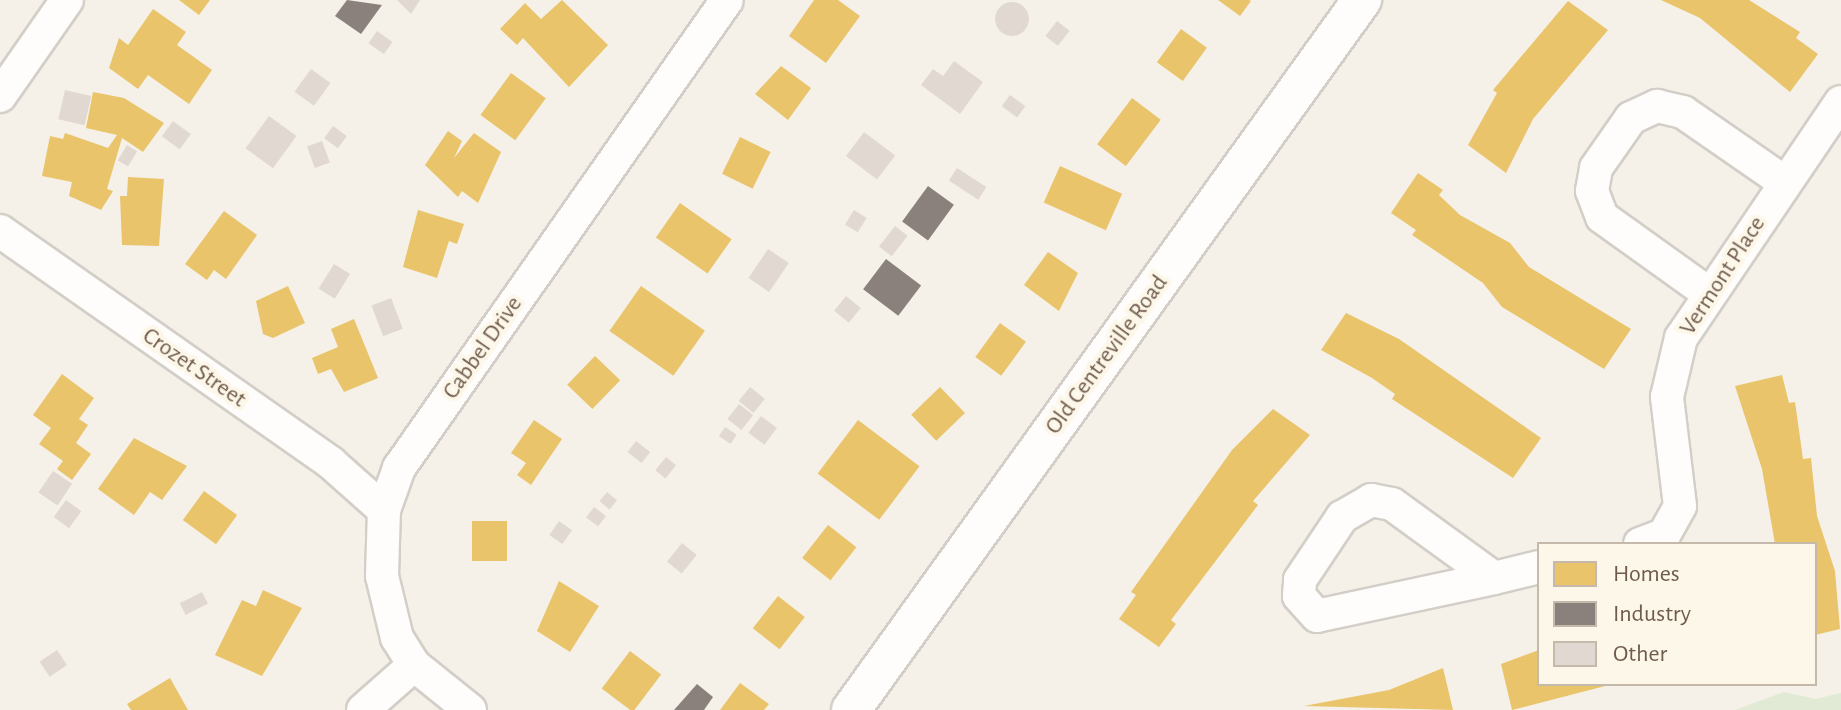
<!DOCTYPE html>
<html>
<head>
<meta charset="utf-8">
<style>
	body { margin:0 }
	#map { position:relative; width:1841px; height:710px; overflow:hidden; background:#f5f1e8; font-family:"Alegreya Sans",sans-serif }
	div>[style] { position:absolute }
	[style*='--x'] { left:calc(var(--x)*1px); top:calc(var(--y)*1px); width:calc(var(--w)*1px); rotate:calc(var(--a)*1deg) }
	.green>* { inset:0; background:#e0ead4 }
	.homes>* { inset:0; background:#e9c46a; transform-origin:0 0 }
	.industry>* { inset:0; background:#8a817c; transform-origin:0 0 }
	.building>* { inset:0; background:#e1d9d1; transform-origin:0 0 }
	.round { border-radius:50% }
	.roads { filter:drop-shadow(2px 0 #d3cec7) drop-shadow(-2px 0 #d3cec7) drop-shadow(0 2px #d3cec7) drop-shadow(0 -2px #d3cec7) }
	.minor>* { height:32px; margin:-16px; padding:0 16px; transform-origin:16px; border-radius:16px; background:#fefdfc }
	.tertiary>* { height:38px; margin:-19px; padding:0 19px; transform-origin:19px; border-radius:19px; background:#fefdfc }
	span { translate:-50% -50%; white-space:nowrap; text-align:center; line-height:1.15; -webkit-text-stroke:8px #fdf7e9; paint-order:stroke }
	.street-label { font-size:24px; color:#6f5b4c }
	.legend { position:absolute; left:1537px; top:542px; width:280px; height:144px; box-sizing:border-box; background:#fdf7e9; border:2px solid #c4b9aa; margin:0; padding:10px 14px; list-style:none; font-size:24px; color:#6f5b4c }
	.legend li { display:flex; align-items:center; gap:16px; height:40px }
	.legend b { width:40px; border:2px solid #c4b9aa }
</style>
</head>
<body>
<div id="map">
	<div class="green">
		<div style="clip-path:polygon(1784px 692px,1815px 699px,1841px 693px,1841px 710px,1735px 710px)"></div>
	</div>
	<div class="homes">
		<div style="clip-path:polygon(179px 0,210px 0,199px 15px)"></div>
		<div style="clip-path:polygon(562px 0,608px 45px,569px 87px,523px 38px,517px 45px,500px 29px,525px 3px,541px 19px)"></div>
		<div style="clip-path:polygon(814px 0,838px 0,860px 16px,826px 63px,789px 36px)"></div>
		<div style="clip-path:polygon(1218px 0,1249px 0,1251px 1px,1240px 16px)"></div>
		<div style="clip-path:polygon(1661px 0,1749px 0,1800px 32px,1796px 38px,1818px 54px,1790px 92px,1700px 18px)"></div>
		<div style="clip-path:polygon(1568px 1px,1608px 30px,1533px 119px,1506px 173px,1468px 145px,1497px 93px,1493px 90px)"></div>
		<div style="clip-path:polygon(153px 9px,186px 32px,177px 45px,212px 70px,189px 104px,148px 75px,138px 89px,109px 68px,119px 38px,128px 45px)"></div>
		<div style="left:1181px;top:29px;width:32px;height:41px;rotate:36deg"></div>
		<div style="clip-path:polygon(781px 66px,811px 88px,788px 120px,755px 94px)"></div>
		<div style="left:511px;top:73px;width:43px;height:52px;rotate:36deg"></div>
		<div style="clip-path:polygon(93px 92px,124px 98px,164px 123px,143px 152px,122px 138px,107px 189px,113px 191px,101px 210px,69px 196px,72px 182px,42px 176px,50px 136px,63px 139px,65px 133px,108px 148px,117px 135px,86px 128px)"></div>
		<div style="left:1132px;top:98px;width:36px;height:58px;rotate:37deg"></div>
		<div style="clip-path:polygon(448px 131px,462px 141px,454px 158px,474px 133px,501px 152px,478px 203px,462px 191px,458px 197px,425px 165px)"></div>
		<div style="left:740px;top:137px;width:34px;height:41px;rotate:26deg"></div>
		<div style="left:1060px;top:166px;width:68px;height:40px;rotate:24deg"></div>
		<div style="clip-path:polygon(1418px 173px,1443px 190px,1439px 195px,1460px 215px,1510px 243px,1529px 267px,1631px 329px,1604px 369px,1502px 307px,1483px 283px,1412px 235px,1416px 230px,1391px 213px)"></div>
		<div style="clip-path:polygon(128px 177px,164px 179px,159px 246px,122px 245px,120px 196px,127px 196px)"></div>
		<div style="left:680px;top:203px;width:63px;height:42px;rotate:35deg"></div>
		<div style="clip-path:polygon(418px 210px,464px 224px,457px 244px,449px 241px,437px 278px,403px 267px)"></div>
		<div style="clip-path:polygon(224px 211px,257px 235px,226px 279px,214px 270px,207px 280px,185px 264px)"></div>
		<div style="clip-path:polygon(1048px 252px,1078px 273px,1059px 311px,1024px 285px)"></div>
		<div style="clip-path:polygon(288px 286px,305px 323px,273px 338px,263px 334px,256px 301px)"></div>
		<div style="left:641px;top:286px;width:78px;height:55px;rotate:35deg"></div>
		<div style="clip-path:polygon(1346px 313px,1399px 339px,1541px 438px,1513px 478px,1392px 399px,1395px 394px,1372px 378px,1321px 350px)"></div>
		<div style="clip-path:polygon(354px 319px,378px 378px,344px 392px,331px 369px,318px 374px,312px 358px,338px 347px,331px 329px)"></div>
		<div style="left:1000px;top:323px;width:32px;height:42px;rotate:36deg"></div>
		<div style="left:595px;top:356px;width:35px;height:40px;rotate:44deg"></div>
		<div style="clip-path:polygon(62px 374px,94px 398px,79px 419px,88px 425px,76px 443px,91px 454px,72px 480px,57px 469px,63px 461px,39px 444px,51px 428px,33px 415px)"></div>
		<div style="clip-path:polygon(1782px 375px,1789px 403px,1795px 402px,1803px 459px,1811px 458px,1817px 516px,1835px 571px,1840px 629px,1815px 635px,1815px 544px,1775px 544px,1762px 469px,1735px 386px)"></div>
		<div style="left:940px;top:387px;width:36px;height:40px;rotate:46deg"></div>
		<div style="clip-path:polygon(1273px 409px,1310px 435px,1253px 501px,1258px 505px,1171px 620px,1176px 624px,1159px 647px,1119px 619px,1136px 595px,1131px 592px,1232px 450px)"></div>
		<div style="clip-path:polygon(534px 420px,562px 439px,531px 485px,517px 475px,526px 463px,511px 453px)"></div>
		<div style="left:858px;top:420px;width:77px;height:67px;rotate:37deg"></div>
		<div style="clip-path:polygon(134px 438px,187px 466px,162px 500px,150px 492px,134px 515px,98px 489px)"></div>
		<div style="left:204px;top:491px;width:41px;height:36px;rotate:36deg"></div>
		<div style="left:472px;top:521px;width:35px;height:40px"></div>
		<div style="left:828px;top:525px;width:36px;height:42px;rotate:38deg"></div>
		<div style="clip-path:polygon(559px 581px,599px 606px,570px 652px,537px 631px)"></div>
		<div style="clip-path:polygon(263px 590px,302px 608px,262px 676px,215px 655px,242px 600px,256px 606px)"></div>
		<div style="left:778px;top:596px;width:34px;height:41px;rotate:38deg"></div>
		<div style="clip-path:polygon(1539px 650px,1539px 684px,1609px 685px,1512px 710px,1501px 664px)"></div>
		<div style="left:630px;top:651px;width:39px;height:47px;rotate:37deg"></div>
		<div style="clip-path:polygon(1443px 668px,1453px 710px,1304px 706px,1389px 690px)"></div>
		<div style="clip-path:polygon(170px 678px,188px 710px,131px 710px,127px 704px)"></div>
		<div style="clip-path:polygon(740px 683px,769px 704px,764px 710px,720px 710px)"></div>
	</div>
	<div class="industry">
		<div style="clip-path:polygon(347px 0,382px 5px,361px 34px,335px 16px)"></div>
		<div style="left:928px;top:186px;width:32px;height:44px;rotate:36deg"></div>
		<div style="left:886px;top:259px;width:44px;height:38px;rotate:37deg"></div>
		<div style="clip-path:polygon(697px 684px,713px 697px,704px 710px,674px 710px)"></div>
	</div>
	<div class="building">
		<div style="clip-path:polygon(397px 0,420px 0,411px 14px)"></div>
		<div class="round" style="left:995px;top:2px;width:34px;height:34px"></div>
		<div style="left:1057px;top:21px;width:16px;height:19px;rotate:38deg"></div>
		<div style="left:377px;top:31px;width:19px;height:15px;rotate:35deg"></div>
		<div style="clip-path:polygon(954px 61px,983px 82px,960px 114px,921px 85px,933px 69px,943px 76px)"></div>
		<div style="left:311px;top:69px;width:24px;height:28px;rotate:36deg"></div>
		<div style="left:65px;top:90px;width:27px;height:30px;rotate:13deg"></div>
		<div style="left:1010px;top:95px;width:19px;height:14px;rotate:36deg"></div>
		<div style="left:269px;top:116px;width:34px;height:40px;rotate:36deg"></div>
		<div style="left:173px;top:121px;width:22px;height:19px;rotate:36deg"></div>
		<div style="left:333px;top:126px;width:17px;height:15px;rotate:36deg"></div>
		<div style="left:864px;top:132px;width:39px;height:30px;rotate:37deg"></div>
		<div style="left:322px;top:141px;width:23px;height:16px;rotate:70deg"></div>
		<div style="left:127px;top:145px;width:12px;height:18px;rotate:31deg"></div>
		<div style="left:957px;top:168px;width:35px;height:15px;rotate:33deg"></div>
		<div style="left:854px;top:210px;width:15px;height:17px;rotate:32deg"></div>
		<div style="left:895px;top:226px;width:16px;height:26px;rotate:38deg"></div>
		<div style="left:768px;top:249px;width:25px;height:35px;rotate:34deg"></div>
		<div style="left:334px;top:264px;width:19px;height:29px;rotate:32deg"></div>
		<div style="left:846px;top:296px;width:19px;height:19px;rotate:39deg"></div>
		<div style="left:391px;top:298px;width:33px;height:21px;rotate:69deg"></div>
		<div style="left:750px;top:387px;width:19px;height:18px;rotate:39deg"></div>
		<div style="left:739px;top:404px;width:18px;height:19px;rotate:38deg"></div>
		<div style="left:761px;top:416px;width:20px;height:21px;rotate:37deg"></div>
		<div style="left:725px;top:427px;width:14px;height:11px;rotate:34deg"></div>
		<div style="left:636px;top:441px;width:18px;height:14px;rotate:38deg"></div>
		<div style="left:666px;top:457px;width:13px;height:17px;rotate:39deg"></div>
		<div style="left:53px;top:471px;width:23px;height:26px;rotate:34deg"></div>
		<div style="left:607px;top:492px;width:13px;height:12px;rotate:39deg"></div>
		<div style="left:66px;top:500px;width:19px;height:21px;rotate:36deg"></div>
		<div style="left:594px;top:507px;width:15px;height:13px;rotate:37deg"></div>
		<div style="left:559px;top:521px;width:16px;height:17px;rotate:35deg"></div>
		<div style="left:682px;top:543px;width:19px;height:24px;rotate:39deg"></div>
		<div style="left:202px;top:592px;width:13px;height:25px;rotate:63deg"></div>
		<div style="left:57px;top:650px;width:18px;height:21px;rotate:56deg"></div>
	</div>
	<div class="roads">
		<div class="minor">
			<div style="--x:0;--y:96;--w:117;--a:-55.1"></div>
			<div style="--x:0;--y:231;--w:404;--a:35"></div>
			<div style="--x:331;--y:463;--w:71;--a:41.6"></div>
			<div style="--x:1708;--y:293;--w:130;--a:-144.4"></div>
			<div style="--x:1602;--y:217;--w:28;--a:-111"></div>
			<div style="--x:1592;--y:191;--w:23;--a:-80"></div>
			<div style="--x:1596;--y:168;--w:61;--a:-55"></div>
			<div style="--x:1631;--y:118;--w:29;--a:-25"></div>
			<div style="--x:1657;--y:106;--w:27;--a:13"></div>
			<div style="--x:1683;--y:112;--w:123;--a:34.7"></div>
			<div style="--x:1371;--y:500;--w:21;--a:11"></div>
			<div style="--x:1392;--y:504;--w:126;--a:36"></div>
			<div style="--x:1494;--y:578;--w:181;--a:167.9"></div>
			<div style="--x:1317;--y:616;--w:27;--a:-132"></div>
			<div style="--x:1299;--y:596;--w:16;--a:-86"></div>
			<div style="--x:1300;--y:580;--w:76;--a:-56.3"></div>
			<div style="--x:1342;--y:517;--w:34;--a:-30"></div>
			<div style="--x:1640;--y:544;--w:26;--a:-21"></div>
			<div style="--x:1664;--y:535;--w:33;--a:-61"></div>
			<div style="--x:1680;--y:506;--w:110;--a:-96.8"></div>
			<div style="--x:1667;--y:397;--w:61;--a:-76.7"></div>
			<div style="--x:1681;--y:338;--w:285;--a:-55.9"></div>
			<div style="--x:1494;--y:578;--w:46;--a:-13.7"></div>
			<div style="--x:363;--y:710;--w:68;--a:-41.4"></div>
			<div style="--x:470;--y:710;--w:72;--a:-141.2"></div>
			<div style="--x:414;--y:665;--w:32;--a:-122"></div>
			<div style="--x:397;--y:638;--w:64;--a:-103.6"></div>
			<div style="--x:382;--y:576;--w:66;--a:-88.3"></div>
			<div style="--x:384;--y:510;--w:45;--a:-70.3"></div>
			<div style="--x:399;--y:468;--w:571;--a:-54.98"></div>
		</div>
		<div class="tertiary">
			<div style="--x:851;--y:710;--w:875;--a:-54.26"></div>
		</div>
	</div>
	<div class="street-label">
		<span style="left:1723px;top:276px;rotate:-57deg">Vermont Place</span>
		<span style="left:483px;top:348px;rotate:-55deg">Cabbel Drive</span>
		<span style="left:1107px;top:355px;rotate:-54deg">Old Centreville Road</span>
		<span style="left:194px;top:368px;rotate:35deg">Crozet Street</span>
	</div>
	<ul class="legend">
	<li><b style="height:22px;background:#e9c46a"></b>Homes</li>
	<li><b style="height:22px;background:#8a817c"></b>Industry</li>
	<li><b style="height:22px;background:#e1d9d1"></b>Other</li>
	</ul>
</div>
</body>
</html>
